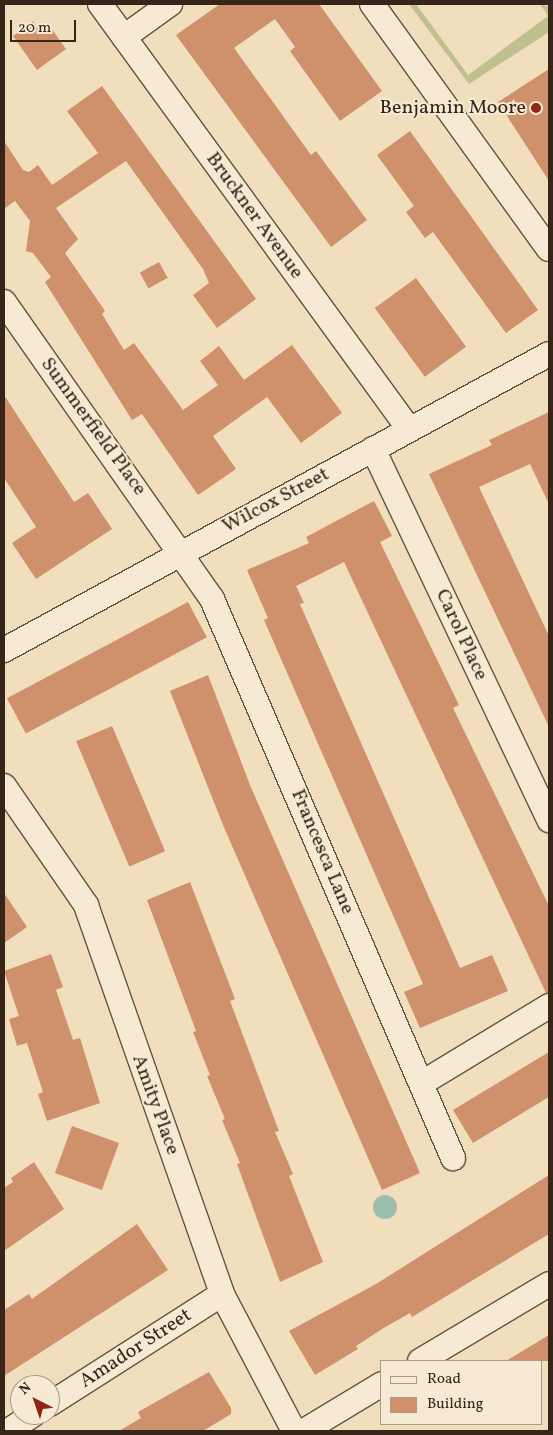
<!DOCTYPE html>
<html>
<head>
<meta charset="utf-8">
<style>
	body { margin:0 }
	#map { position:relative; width:553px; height:1435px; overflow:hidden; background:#f1debd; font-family:Vollkorn,serif }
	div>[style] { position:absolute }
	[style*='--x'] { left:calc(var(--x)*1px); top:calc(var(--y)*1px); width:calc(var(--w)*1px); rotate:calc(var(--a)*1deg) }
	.green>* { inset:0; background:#bfc08e }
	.water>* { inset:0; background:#9cbdac }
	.round { border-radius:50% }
	.building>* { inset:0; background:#cf906c; transform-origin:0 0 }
	.roads { filter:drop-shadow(1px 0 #655341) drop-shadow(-1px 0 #655341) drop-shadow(0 1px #655341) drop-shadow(0 -1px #655341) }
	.minor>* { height:24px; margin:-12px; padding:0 12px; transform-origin:12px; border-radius:12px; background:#f6ead4 }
	.dots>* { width:14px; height:14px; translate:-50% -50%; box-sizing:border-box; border:2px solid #f6ead4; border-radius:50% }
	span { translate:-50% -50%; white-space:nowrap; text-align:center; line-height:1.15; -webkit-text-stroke:4px #f6ead4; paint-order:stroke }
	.poi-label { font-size:20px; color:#362518 }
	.right { translate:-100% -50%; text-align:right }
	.street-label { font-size:20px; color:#362518 }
	.frame { position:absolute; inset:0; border:5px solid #362518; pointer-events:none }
	.legend { position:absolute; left:380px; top:1360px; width:162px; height:65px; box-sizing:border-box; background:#f6ead4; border:1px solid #a99b89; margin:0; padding:6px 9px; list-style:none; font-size:15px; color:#362518 }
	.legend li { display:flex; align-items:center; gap:10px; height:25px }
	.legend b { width:25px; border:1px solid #a99b89 }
	.north { position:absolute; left:10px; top:1375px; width:50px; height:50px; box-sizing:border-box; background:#f6ead4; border:1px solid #a99b89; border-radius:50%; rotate:319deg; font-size:14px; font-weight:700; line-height:20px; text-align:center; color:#362518 }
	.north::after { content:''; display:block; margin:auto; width:18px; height:22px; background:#8f2418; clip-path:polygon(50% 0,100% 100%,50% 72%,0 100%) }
	.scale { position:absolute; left:10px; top:20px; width:66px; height:22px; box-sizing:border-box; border:2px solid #362518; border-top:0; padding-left:6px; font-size:15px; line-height:18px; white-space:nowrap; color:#362518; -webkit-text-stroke:4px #f6ead4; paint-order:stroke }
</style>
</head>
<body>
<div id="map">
	<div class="green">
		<div style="clip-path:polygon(409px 4px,416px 4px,468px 75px,548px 16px,540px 4px,549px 7px,549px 32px,469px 84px)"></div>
	</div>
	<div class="water">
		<div class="round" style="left:373px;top:1195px;width:24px;height:24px"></div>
	</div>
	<div class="building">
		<div style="clip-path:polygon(220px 4px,319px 4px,382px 91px,340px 121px,290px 51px,295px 47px,275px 19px,234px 48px,311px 155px,316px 151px,367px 220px,331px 247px,176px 35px)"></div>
		<div style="clip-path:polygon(33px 21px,40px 31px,49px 25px,66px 49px,37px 70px,13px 36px)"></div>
		<div style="clip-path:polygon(549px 69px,549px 181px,498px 102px)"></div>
		<div style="clip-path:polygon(102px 86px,256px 299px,217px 328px,193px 295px,209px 283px,203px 269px,126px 161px,56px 208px,78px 239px,65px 253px,105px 311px,102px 314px,124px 350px,134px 343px,183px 410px,218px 385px,200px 361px,219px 346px,244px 380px,292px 345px,342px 413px,301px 443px,267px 397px,213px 436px,236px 469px,198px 495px,142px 414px,132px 420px,45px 282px,51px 277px,33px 253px,26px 251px,30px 221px,15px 201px,4px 209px,4px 141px,23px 170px,29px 172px,38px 165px,52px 185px,98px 153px,67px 111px)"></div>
		<div style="clip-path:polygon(410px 131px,538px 310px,506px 333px,433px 232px,425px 238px,406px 212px,414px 206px,377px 155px)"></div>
		<div style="left:159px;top:262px;width:18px;height:22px;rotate:61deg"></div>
		<div style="left:416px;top:278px;width:85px;height:51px;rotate:54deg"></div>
		<div style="clip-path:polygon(4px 395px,74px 502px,88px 493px,112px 529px,36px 579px,12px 543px,36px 527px,4px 478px)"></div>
		<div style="clip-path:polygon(549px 412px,549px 504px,530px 464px,479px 487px,549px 636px,549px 727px,429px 474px,492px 445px,489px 440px)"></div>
		<div style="clip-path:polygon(374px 501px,392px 536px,380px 542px,459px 705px,453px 708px,549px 906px,549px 992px,546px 993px,344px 562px,296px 586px,304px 603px,300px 604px,460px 968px,492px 955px,508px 991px,420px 1028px,404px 992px,423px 984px,264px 620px,268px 618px,247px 570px,309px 543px,306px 537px)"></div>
		<div style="left:188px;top:602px;width:40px;height:205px;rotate:62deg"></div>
		<div style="clip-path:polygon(208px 675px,250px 785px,420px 1173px,382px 1190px,223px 825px,170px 691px)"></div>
		<div style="left:112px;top:726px;width:136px;height:39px;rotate:67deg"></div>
		<div style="clip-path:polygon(190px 882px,235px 999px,230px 1001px,279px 1131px,275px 1132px,293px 1174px,289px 1176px,323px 1262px,280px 1282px,237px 1164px,240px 1163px,222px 1120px,225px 1119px,207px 1076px,210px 1075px,193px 1032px,196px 1031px,147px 900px)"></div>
		<div style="clip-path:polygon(4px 893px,27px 927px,4px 943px)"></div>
		<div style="clip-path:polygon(51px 954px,63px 987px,56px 990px,73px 1040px,80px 1038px,100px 1103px,47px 1121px,38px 1094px,43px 1092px,27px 1043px,17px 1046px,9px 1019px,19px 1016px,4px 971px)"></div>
		<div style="clip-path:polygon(549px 1052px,549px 1097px,473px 1143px,453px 1110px)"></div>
		<div style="left:72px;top:1126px;width:50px;height:50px;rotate:20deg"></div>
		<div style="clip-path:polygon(34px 1162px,64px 1209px,4px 1251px,4px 1188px,13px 1182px,11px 1178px)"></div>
		<div style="clip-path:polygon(549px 1175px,549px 1234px,412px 1317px,410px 1313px,382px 1329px,356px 1346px,358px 1349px,315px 1375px,289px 1331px,376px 1284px)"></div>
		<div style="clip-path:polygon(137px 1224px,168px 1270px,4px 1376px,4px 1310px,29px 1294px,32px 1299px)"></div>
		<div style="clip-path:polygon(549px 1335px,549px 1361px,506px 1361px)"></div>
		<div style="clip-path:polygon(209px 1372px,231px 1408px,231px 1414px,203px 1431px,119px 1431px,141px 1418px,138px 1412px)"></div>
	</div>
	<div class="roads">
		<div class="minor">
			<div style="--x:100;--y:4;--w:525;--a:53.98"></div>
			<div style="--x:372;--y:4;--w:302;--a:54.2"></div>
			<div style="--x:124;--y:37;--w:57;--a:-35.7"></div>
			<div style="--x:4;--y:302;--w:363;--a:55"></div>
			<div style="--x:212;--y:599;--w:609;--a:66.68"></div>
			<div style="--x:373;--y:449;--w:411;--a:64.6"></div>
			<div style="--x:4;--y:650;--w:620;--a:-28.51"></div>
			<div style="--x:4;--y:786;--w:145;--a:55.4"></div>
			<div style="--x:86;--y:905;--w:412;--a:70.7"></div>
			<div style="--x:222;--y:1294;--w:155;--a:62.3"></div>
			<div style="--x:422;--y:1083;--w:149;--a:-31.2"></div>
			<div style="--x:420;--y:1361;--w:150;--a:-30.8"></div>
			<div style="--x:50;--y:1404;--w:204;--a:-32.6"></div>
			<div style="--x:8;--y:1431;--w:30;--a:-33"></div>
			<div style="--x:304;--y:1431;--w:91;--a:-31.1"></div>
		</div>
	</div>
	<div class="dots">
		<div style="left:536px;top:108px;background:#8f2418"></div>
	</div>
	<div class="poi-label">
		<span class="right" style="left:526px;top:108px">Benjamin Moore</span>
	</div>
	<div class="street-label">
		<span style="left:254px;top:216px;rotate:54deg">Bruckner Avenue</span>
		<span style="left:93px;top:427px;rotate:54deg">Summerfield Place</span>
		<span style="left:276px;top:501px;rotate:-28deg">Wilcox Street</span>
		<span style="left:461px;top:635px;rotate:65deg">Carol Place</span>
		<span style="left:322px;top:852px;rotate:67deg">Francesca Lane</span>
		<span style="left:155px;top:1105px;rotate:70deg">Amity Place</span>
		<span style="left:136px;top:1349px;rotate:-33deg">Amador Street</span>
	</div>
	<div class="frame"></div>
	<ul class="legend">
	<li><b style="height:6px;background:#f6ead4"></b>Road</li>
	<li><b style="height:14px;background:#cf906c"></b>Building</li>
	</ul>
	<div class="north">N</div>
	<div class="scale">20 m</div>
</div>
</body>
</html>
